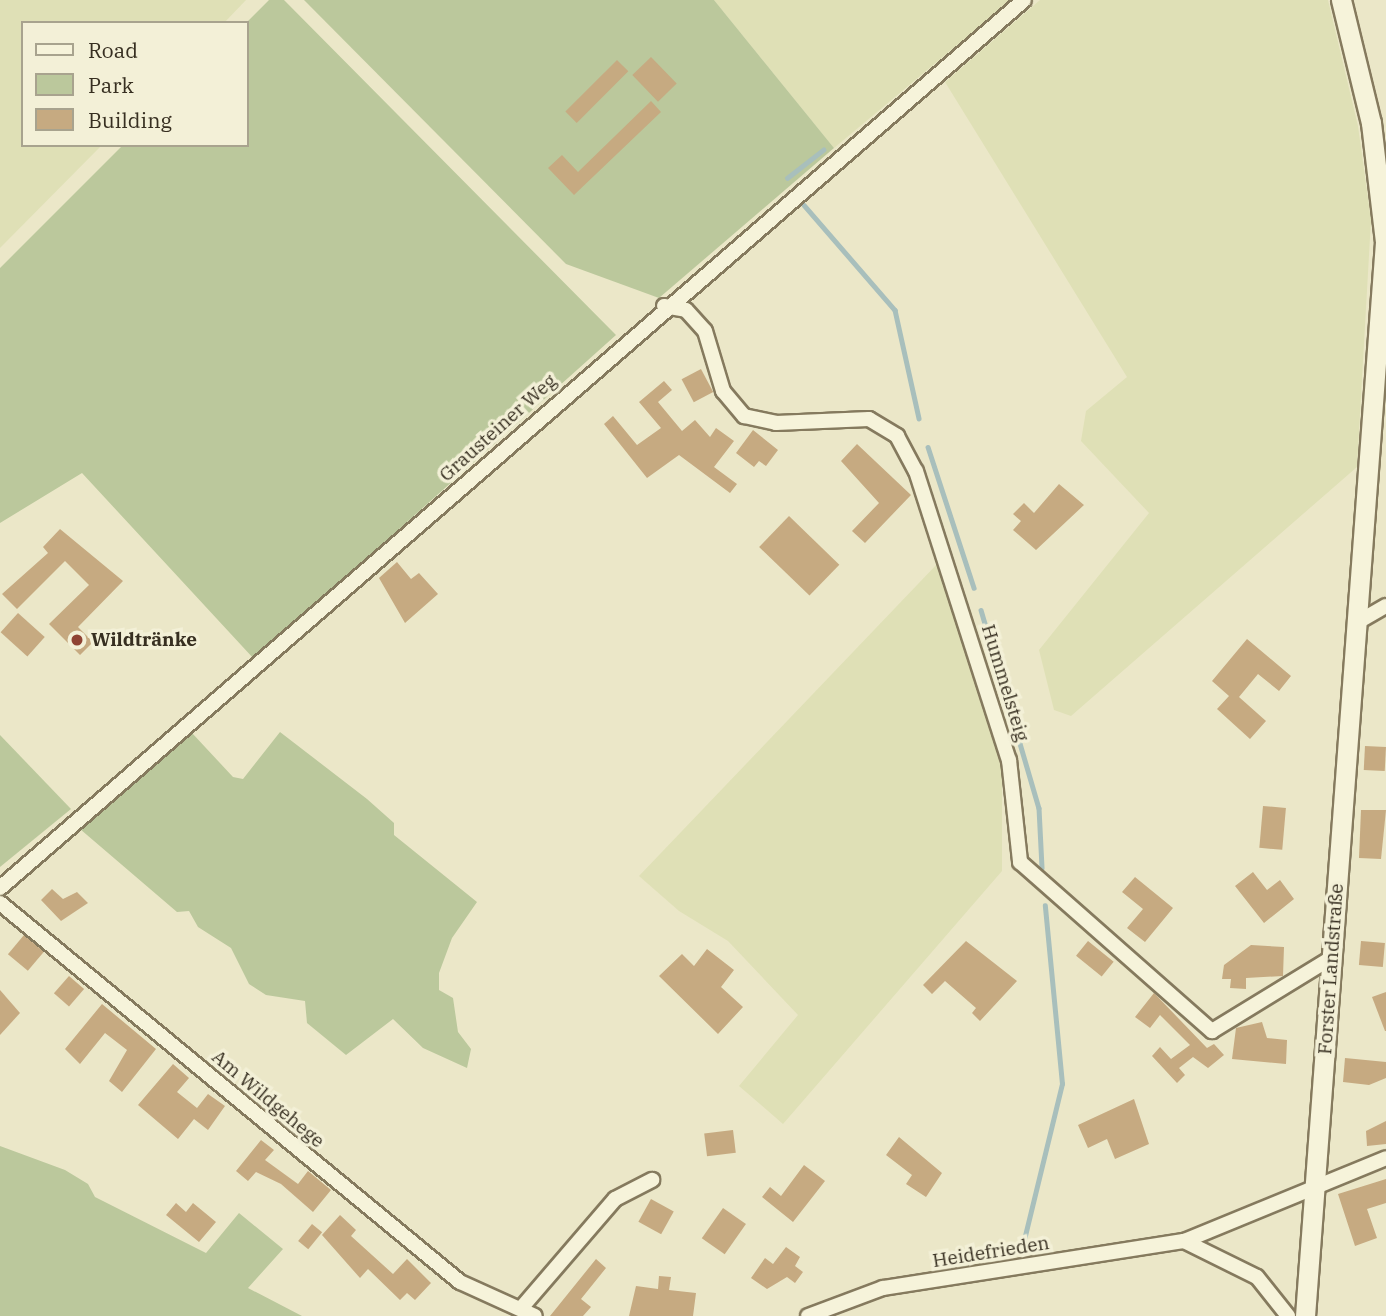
<!DOCTYPE html>
<html>
<head>
<meta charset="utf-8">
<style>
	body { margin:0 }
	#map { position:relative; width:1386px; height:1316px; overflow:hidden; background:#ebe7c8; font-family:"IBM Plex Serif",serif }
	div>[style] { position:absolute }
	[style*='--x'] { left:calc(var(--x)*1px); top:calc(var(--y)*1px); width:calc(var(--w)*1px); rotate:calc(var(--a)*1deg) }
	.farmland>* { inset:0; background:#dfe0b6 }
	.green>* { inset:0; background:#bbc89c }
	.stream>* { height:4.5px; margin:-2.25px; padding:0 2.25px; transform-origin:2.25px; border-radius:2.25px; background:#a8bfbc }
	.building>* { inset:0; background:#c6aa81; transform-origin:0 0 }
	.roads { filter:drop-shadow(2px 0 #857a5e) drop-shadow(-2px 0 #857a5e) drop-shadow(0 2px #857a5e) drop-shadow(0 -2px #857a5e) }
	.street>* { height:14px; margin:-7px; padding:0 7px; transform-origin:7px; border-radius:7px; background:#f6f3da }
	.secondary>* { height:19px; margin:-9.5px; padding:0 9.5px; transform-origin:9.5px; border-radius:9.5px; background:#f6f3da }
	.dots>* { width:19px; height:19px; translate:-50% -50%; box-sizing:border-box; border:4px solid #f3f0d7; border-radius:50% }
	span { translate:-50% -50%; white-space:nowrap; text-align:center; line-height:1.15; -webkit-text-stroke:7px #f3f0d7; paint-order:stroke }
	.street-label { font-size:19px; color:#372f21 }
	.poi-label { font-size:19px; color:#372f21; font-weight:700 }
	.left { translate:0 -50%; text-align:left }
	.legend { position:absolute; left:21px; top:21px; width:228px; height:126px; box-sizing:border-box; background:#f3f0d7; border:2px solid #a8a38e; margin:0; padding:9px 12px; list-style:none; font-size:21px; color:#372f21 }
	.legend li { display:flex; align-items:center; gap:14px; height:35px }
	.legend b { width:35px; border:2px solid #a8a38e }
</style>
</head>
<body>
<div id="map">
	<div class="farmland">
		<div style="clip-path:polygon(0 0,246px 0,224px 23px,23px 23px,23px 145px,102px 145px,0 248px)"></div>
		<div style="clip-path:polygon(714px 0,1011px 0,834px 148px)"></div>
		<div style="clip-path:polygon(1040px 0,1328px 0,1358px 126px,1371px 220px,1357px 467px,1071px 716px,1054px 710px,1039px 650px,1149px 513px,1081px 441px,1086px 411px,1127px 377px,945px 82px)"></div>
		<div style="clip-path:polygon(939px 562px,1002px 758px,1002px 871px,783px 1124px,739px 1086px,798px 1015px,728px 941px,679px 911px,639px 876px)"></div>
	</div>
	<div class="green">
		<div style="clip-path:polygon(269px 0,284px 0,616px 335px,254px 659px,82px 473px,0 523px,0 268px,123px 145px,247px 145px,246px 23px)"></div>
		<div style="clip-path:polygon(304px 0,714px 0,834px 148px,659px 298px,566px 264px)"></div>
		<div style="clip-path:polygon(280px 732px,367px 799px,394px 823px,394px 835px,477px 902px,452px 938px,439px 973px,439px 990px,453px 998px,458px 1032px,471px 1049px,467px 1068px,423px 1048px,393px 1019px,346px 1055px,307px 1023px,305px 1001px,266px 995px,249px 984px,231px 948px,198px 927px,189px 911px,177px 912px,80px 829px,192px 733px,233px 777px,243px 779px)"></div>
		<div style="clip-path:polygon(0 735px,71px 809px,0 867px)"></div>
		<div style="clip-path:polygon(0 1146px,65px 1170px,88px 1184px,95px 1197px,206px 1253px,239px 1213px,283px 1249px,248px 1288px,302px 1316px,0 1316px)"></div>
	</div>
	<div class="stream">
		<div style="--x:787;--y:178;--w:46;--a:-37.9"></div>
		<div style="--x:804;--y:205;--w:139;--a:49.1"></div>
		<div style="--x:895;--y:310;--w:111;--a:77.5"></div>
		<div style="--x:928;--y:447;--w:148;--a:71.9"></div>
		<div style="--x:981;--y:610;--w:206;--a:73.7"></div>
		<div style="--x:1039;--y:808;--w:60;--a:87.1"></div>
		<div style="--x:1021;--y:1252;--w:173;--a:-76.3"></div>
		<div style="--x:1062;--y:1084;--w:179;--a:-95.5"></div>
	</div>
	<div class="building">
		<div style="left:651px;top:57px;width:37px;height:26px;rotate:46deg"></div>
		<div style="left:617px;top:60px;width:16px;height:73px;rotate:45deg"></div>
		<div style="clip-path:polygon(651px 101px,661px 112px,574px 195px,548px 168px,562px 155px,578px 172px)"></div>
		<div style="left:701px;top:369px;width:26px;height:22px;rotate:62deg"></div>
		<div style="clip-path:polygon(664px 381px,672px 390px,658px 402px,682px 431px,695px 420px,710px 437px,716px 428px,734px 441px,714px 467px,737px 484px,730px 493px,679px 455px,647px 478px,604px 424px,613px 416px,637px 445px,661px 428px,639px 402px)"></div>
		<div style="clip-path:polygon(753px 430px,778px 450px,766px 466px,759px 461px,754px 467px,736px 453px)"></div>
		<div style="clip-path:polygon(857px 444px,911px 495px,865px 543px,852px 531px,879px 503px,841px 461px)"></div>
		<div style="clip-path:polygon(1059px 484px,1084px 505px,1036px 550px,1013px 530px,1021px 521px,1013px 514px,1024px 503px,1034px 513px)"></div>
		<div style="left:789px;top:516px;width:70px;height:43px;rotate:44deg"></div>
		<div style="clip-path:polygon(60px 529px,123px 581px,78px 627px,93px 642px,80px 655px,49px 624px,89px 585px,65px 561px,17px 609px,2px 594px,48px 553px,43px 547px)"></div>
		<div style="clip-path:polygon(397px 562px,411px 579px,419px 573px,438px 594px,405px 623px,379px 578px)"></div>
		<div style="left:18px;top:613px;width:36px;height:26px;rotate:42deg"></div>
		<div style="clip-path:polygon(1247px 639px,1291px 676px,1279px 691px,1258px 674px,1239px 697px,1266px 721px,1250px 739px,1217px 709px,1229px 696px,1212px 681px)"></div>
		<div style="left:1365px;top:746px;width:21px;height:24px;rotate:3deg"></div>
		<div style="left:1263px;top:806px;width:23px;height:42px;rotate:5deg"></div>
		<div style="clip-path:polygon(1361px 810px,1386px 810px,1381px 859px,1359px 858px)"></div>
		<div style="clip-path:polygon(1253px 872px,1267px 890px,1280px 880px,1294px 899px,1264px 923px,1235px 886px)"></div>
		<div style="clip-path:polygon(1135px 877px,1173px 908px,1145px 942px,1127px 928px,1143px 909px,1122px 892px)"></div>
		<div style="clip-path:polygon(52px 889px,63px 899px,77px 892px,88px 903px,61px 921px,41px 900px)"></div>
		<div style="left:24px;top:935px;width:26px;height:25px;rotate:40deg"></div>
		<div style="clip-path:polygon(966px 941px,1017px 981px,980px 1021px,972px 1013px,976px 1008px,945px 981px,932px 994px,923px 985px)"></div>
		<div style="left:1088px;top:941px;width:33px;height:19px;rotate:39deg"></div>
		<div style="left:1361px;top:941px;width:24px;height:24px;rotate:5deg"></div>
		<div style="clip-path:polygon(1251px 945px,1284px 947px,1283px 976px,1246px 978px,1246px 989px,1230px 988px,1231px 979px,1222px 979px,1224px 965px)"></div>
		<div style="clip-path:polygon(707px 949px,734px 970px,721px 987px,743px 1007px,718px 1034px,659px 976px,682px 954px,694px 966px)"></div>
		<div style="left:69px;top:976px;width:20px;height:23px;rotate:41deg"></div>
		<div style="clip-path:polygon(0 990px,20px 1013px,0 1035px)"></div>
		<div style="clip-path:polygon(1386px 992px,1386px 1031px,1385px 1031px,1372px 997px)"></div>
		<div style="clip-path:polygon(1154px 993px,1207px 1048px,1214px 1044px,1224px 1055px,1208px 1068px,1193px 1057px,1179px 1068px,1185px 1075px,1177px 1083px,1152px 1056px,1160px 1047px,1171px 1059px,1190px 1045px,1160px 1015px,1150px 1028px,1135px 1017px)"></div>
		<div style="clip-path:polygon(102px 1004px,156px 1049px,122px 1092px,109px 1081px,127px 1050px,105px 1033px,80px 1064px,65px 1049px)"></div>
		<div style="clip-path:polygon(1262px 1022px,1267px 1038px,1287px 1040px,1286px 1064px,1232px 1059px,1236px 1028px)"></div>
		<div style="clip-path:polygon(1345px 1058px,1386px 1062px,1386px 1078px,1369px 1085px,1343px 1082px)"></div>
		<div style="clip-path:polygon(173px 1064px,189px 1078px,177px 1092px,197px 1108px,208px 1094px,225px 1106px,208px 1130px,194px 1119px,178px 1139px,138px 1105px)"></div>
		<div style="clip-path:polygon(1134px 1099px,1149px 1144px,1115px 1159px,1107px 1139px,1088px 1148px,1078px 1125px)"></div>
		<div style="clip-path:polygon(1386px 1121px,1386px 1144px,1367px 1146px,1366px 1131px)"></div>
		<div style="left:733px;top:1130px;width:23px;height:29px;rotate:83deg"></div>
		<div style="clip-path:polygon(899px 1137px,942px 1173px,926px 1197px,906px 1184px,912px 1175px,886px 1155px)"></div>
		<div style="clip-path:polygon(261px 1140px,274px 1150px,265px 1160px,298px 1184px,308px 1171px,331px 1190px,313px 1212px,281px 1184px,256px 1172px,248px 1181px,236px 1171px)"></div>
		<div style="clip-path:polygon(804px 1165px,825px 1181px,793px 1222px,762px 1197px,770px 1187px,781px 1196px)"></div>
		<div style="clip-path:polygon(1386px 1179px,1386px 1203px,1367px 1209px,1377px 1238px,1355px 1246px,1338px 1194px)"></div>
		<div style="left:651px;top:1199px;width:26px;height:26px;rotate:29deg"></div>
		<div style="clip-path:polygon(176px 1203px,186px 1212px,193px 1203px,216px 1222px,199px 1242px,166px 1215px)"></div>
		<div style="left:723px;top:1208px;width:28px;height:37px;rotate:35deg"></div>
		<div style="clip-path:polygon(340px 1215px,356px 1230px,351px 1236px,393px 1274px,407px 1259px,431px 1283px,415px 1300px,407px 1293px,400px 1300px,368px 1269px,360px 1278px,322px 1235px)"></div>
		<div style="left:312px;top:1224px;width:13px;height:22px;rotate:39deg"></div>
		<div style="clip-path:polygon(786px 1247px,800px 1257px,795px 1266px,803px 1272px,795px 1283px,787px 1277px,767px 1289px,751px 1278px,765px 1258px,773px 1264px)"></div>
		<div style="clip-path:polygon(596px 1259px,606px 1268px,581px 1299px,591px 1307px,583px 1316px,550px 1316px)"></div>
		<div style="clip-path:polygon(659px 1276px,671px 1277px,669px 1290px,696px 1293px,693px 1316px,629px 1316px,636px 1286px,658px 1289px)"></div>
	</div>
	<div class="roads">
		<div class="street">
			<div style="--x:664;--y:306;--w:22;--a:10"></div>
			<div style="--x:686;--y:310;--w:28;--a:48"></div>
			<div style="--x:705;--y:331;--w:63;--a:73.3"></div>
			<div style="--x:723;--y:391;--w:33;--a:50"></div>
			<div style="--x:744;--y:416;--w:33;--a:12"></div>
			<div style="--x:776;--y:423;--w:93;--a:-2.5"></div>
			<div style="--x:869;--y:419;--w:33;--a:31"></div>
			<div style="--x:897;--y:436;--w:40;--a:62"></div>
			<div style="--x:916;--y:471;--w:304;--a:72.2"></div>
			<div style="--x:1009;--y:760;--w:103;--a:83.8"></div>
			<div style="--x:1020;--y:862;--w:256;--a:41.4"></div>
			<div style="--x:1212;--y:1031;--w:140;--a:-31.5"></div>
			<div style="--x:1358;--y:622;--w:32;--a:-30"></div>
			<div style="--x:0;--y:888;--w:1355;--a:-40.93"></div>
			<div style="--x:0;--y:903;--w:596;--a:39.49"></div>
			<div style="--x:460;--y:1282;--w:82;--a:24.4"></div>
			<div style="--x:1184;--y:1241;--w:81;--a:26.3"></div>
			<div style="--x:1257;--y:1277;--w:50;--a:51.5"></div>
			<div style="--x:523;--y:1306;--w:141;--a:-49.3"></div>
			<div style="--x:615;--y:1199;--w:42;--a:-27.2"></div>
			<div style="--x:808;--y:1316;--w:80;--a:-20.5"></div>
			<div style="--x:883;--y:1288;--w:305;--a:-8.9"></div>
			<div style="--x:1184;--y:1241;--w:218;--a:-22.3"></div>
		</div>
		<div class="secondary">
			<div style="--x:1305;--y:1316;--w:1077;--a:-85.74"></div>
			<div style="--x:1385;--y:242;--w:120;--a:-96.7"></div>
			<div style="--x:1371;--y:123;--w:127;--a:-103.7"></div>
		</div>
	</div>
	<div class="dots">
		<div style="left:77px;top:640px;background:#8f4333"></div>
	</div>
	<div class="street-label">
		<span style="left:498px;top:428px;rotate:-42deg">Grausteiner Weg</span>
		<span style="left:1005px;top:683px;rotate:73deg">Hummelsteig</span>
		<span style="left:1331px;top:969px;rotate:-86deg">Forster Landstraße</span>
		<span style="left:268px;top:1099px;rotate:40deg">Am Wildgehege</span>
		<span style="left:991px;top:1252px;rotate:-9deg">Heidefrieden</span>
	</div>
	<div class="poi-label">
		<span class="left" style="left:91px;top:640px">Wildtränke</span>
	</div>
	<ul class="legend">
	<li><b style="height:9px;background:#f6f3da"></b>Road</li>
	<li><b style="height:19px;background:#bbc89c"></b>Park</li>
	<li><b style="height:19px;background:#c6aa81"></b>Building</li>
	</ul>
</div>
</body>
</html>
